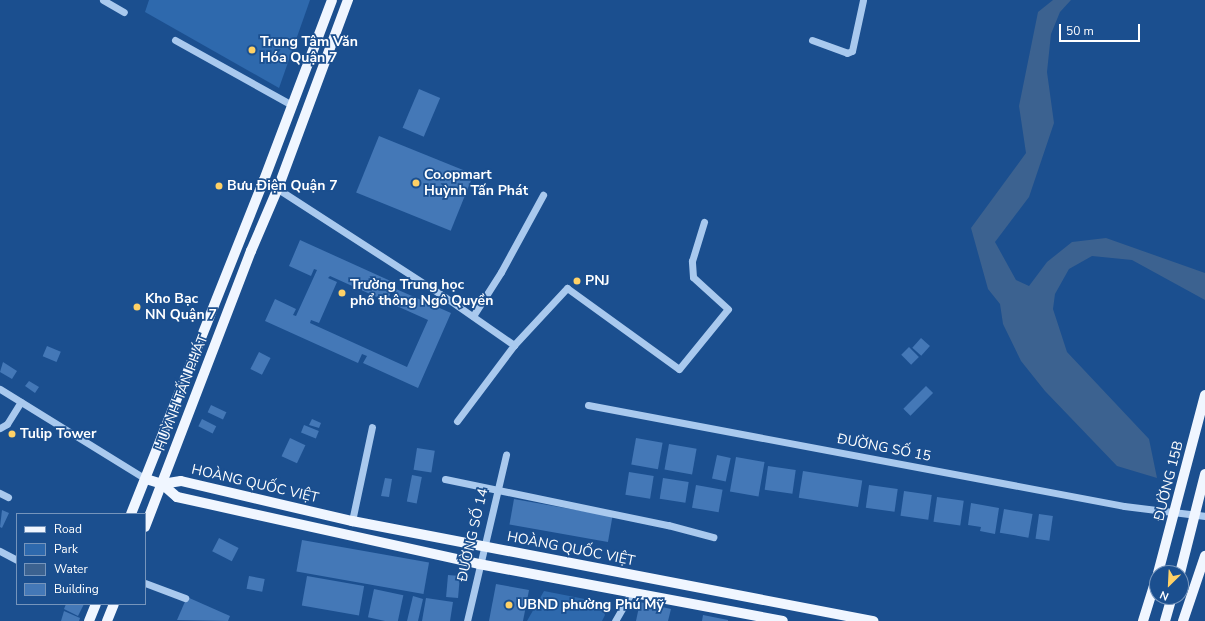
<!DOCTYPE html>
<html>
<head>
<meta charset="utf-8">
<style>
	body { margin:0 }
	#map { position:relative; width:1205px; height:621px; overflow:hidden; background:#1b4f8f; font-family:"Nunito Sans",sans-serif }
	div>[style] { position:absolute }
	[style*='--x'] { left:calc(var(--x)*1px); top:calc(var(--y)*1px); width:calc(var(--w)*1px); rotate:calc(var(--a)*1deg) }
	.green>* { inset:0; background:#2e69ad }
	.water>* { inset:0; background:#3c6290 }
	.building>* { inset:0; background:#4478b7; transform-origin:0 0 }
	.minor>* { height:7px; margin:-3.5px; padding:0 3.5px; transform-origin:3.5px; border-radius:3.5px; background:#a9c9ee }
	.major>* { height:10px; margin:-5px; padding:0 5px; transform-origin:5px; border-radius:5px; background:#f0f6ff }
	.dots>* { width:11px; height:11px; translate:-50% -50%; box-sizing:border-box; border:2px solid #1b4f8f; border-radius:50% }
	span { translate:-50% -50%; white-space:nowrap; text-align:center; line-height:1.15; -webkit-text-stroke:3.5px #1b4f8f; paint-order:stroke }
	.poi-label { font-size:14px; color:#fff; font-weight:700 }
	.left { translate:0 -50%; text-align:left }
	.street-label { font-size:14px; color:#fff }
	.legend { position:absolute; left:16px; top:513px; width:130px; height:92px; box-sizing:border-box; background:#1b4f8f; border:1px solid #7695bc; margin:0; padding:5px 7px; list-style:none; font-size:12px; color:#fff }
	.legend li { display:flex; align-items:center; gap:8px; height:20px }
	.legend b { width:20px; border:1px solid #7695bc }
	.north { position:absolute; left:1149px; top:565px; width:40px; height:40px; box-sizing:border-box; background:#1b4f8f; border:1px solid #7695bc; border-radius:50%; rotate:204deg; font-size:11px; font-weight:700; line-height:16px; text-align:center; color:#fff }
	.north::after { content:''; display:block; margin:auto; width:14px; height:18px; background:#ffd166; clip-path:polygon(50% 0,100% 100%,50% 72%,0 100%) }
	.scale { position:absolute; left:1059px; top:24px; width:81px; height:18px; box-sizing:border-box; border:2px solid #fff; border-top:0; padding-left:5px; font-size:12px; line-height:14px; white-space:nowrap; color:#fff; -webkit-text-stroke:3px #1b4f8f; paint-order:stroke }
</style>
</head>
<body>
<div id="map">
	<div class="green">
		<div style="clip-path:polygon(149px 0,310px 0,279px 88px,145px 12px)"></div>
		<div style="clip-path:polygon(544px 591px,600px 602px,605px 615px,602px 621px,527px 621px)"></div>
	</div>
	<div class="water">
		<div style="clip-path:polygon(1053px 0,1071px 0,1060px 12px,1051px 34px,1047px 72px,1054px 123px,1029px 197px,995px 242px,1016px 280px,1029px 286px,1047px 262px,1072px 242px,1106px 238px,1205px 273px,1205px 300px,1132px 260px,1092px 256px,1069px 269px,1055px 294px,1053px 309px,1067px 352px,1149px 439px,1157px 478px,1117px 466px,1045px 391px,1021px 361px,1003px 324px,1000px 304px,988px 289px,971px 228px,1026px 153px,1019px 106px,1038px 12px)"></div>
	</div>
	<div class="building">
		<div style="left:419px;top:89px;width:23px;height:42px;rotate:23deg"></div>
		<div style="left:379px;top:136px;width:102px;height:61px;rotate:22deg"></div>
		<div style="clip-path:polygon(evenodd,300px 240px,395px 283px,389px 297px,392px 298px,396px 289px,451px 313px,418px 388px,363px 363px,367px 356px,362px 354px,358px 363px,265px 321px,275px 299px,296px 309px,293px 315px,296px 316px,317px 270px,314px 269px,311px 276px,289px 266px,300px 240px,330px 276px,428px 320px,407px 367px,310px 323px,311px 320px,319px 323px,337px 282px,328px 278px,330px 276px)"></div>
		<div style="left:921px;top:338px;width:12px;height:13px;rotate:42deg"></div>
		<div style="left:47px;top:346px;width:15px;height:11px;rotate:23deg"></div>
		<div style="left:909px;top:347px;width:14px;height:11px;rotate:45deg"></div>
		<div style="left:259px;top:352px;width:13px;height:19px;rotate:27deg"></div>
		<div style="clip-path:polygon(3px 362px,17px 371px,12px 379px,0 372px)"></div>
		<div style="clip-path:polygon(29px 381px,39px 387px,35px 393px,25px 386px)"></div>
		<div style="left:926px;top:386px;width:10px;height:32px;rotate:45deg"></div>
		<div style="left:211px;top:405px;width:17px;height:8px;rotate:25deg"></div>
		<div style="left:202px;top:419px;width:16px;height:8px;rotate:27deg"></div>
		<div style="clip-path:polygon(312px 419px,321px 423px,319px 428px,309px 425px)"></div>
		<div style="left:304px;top:425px;width:16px;height:8px;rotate:22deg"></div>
		<div style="left:290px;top:438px;width:17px;height:20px;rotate:25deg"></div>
		<div style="left:636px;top:438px;width:27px;height:27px;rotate:10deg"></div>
		<div style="left:669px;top:444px;width:28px;height:26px;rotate:10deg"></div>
		<div style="left:417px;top:448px;width:18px;height:22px;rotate:9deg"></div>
		<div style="left:717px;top:455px;width:14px;height:24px;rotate:12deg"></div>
		<div style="left:736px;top:457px;width:29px;height:35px;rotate:10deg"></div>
		<div style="left:768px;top:466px;width:28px;height:24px;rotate:8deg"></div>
		<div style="left:803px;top:471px;width:60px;height:27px;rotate:9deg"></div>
		<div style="left:629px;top:472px;width:25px;height:23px;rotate:9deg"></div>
		<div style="left:412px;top:475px;width:10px;height:27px;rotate:11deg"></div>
		<div style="clip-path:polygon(385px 478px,392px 479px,389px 497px,381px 496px)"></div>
		<div style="left:663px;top:478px;width:26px;height:21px;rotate:9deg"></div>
		<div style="left:696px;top:485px;width:27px;height:23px;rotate:10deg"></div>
		<div style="left:869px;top:485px;width:29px;height:23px;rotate:8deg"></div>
		<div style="left:904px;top:491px;width:28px;height:25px;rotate:8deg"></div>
		<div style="left:937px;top:497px;width:27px;height:25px;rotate:8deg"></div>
		<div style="left:514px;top:499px;width:100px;height:26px;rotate:10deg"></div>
		<div style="clip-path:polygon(971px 503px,999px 508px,995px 534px,980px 531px,981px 527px,968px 525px)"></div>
		<div style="left:1004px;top:509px;width:29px;height:24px;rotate:10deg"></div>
		<div style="clip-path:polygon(2px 510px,9px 513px,2px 528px,0 527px)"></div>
		<div style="left:1039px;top:514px;width:14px;height:25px;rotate:8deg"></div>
		<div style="left:219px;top:538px;width:22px;height:15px;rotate:27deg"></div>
		<div style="left:302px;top:540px;width:129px;height:32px;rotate:10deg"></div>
		<div style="left:448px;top:575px;width:12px;height:22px;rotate:5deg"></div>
		<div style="left:249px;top:576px;width:16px;height:13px;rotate:11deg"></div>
		<div style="left:307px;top:576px;width:58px;height:30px;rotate:10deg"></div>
		<div style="clip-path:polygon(496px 584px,529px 590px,523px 621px,489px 621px)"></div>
		<div style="left:374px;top:589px;width:30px;height:29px;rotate:12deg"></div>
		<div style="clip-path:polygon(413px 596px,423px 599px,418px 621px,407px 621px)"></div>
		<div style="clip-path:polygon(187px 597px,230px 616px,228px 621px,177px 620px)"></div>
		<div style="clip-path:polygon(426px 598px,453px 602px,450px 621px,422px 621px)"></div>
		<div style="clip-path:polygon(640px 602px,671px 609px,668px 621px,636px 621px)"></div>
		<div style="clip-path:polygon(66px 604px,84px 604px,78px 616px,64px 609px)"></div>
		<div style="clip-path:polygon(64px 611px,80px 618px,79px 621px,61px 621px)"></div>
		<div style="clip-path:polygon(703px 615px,728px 620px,728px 621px,702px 621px)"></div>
	</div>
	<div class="minor">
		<div style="--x:103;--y:0;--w:24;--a:30"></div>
		<div style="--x:175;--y:40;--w:134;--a:29.1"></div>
		<div style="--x:812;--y:40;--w:37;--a:20"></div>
		<div style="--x:847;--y:53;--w:5;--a:-22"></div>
		<div style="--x:852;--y:51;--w:52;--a:-77.8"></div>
		<div style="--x:264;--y:180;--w:212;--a:32.9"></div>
		<div style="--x:442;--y:295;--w:88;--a:34.8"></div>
		<div style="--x:473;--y:316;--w:52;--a:-57.5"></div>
		<div style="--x:501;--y:272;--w:88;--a:-61.4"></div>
		<div style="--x:0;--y:389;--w:172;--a:31.7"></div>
		<div style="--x:588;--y:405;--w:545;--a:10.67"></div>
		<div style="--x:1124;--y:506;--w:82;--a:7"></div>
		<div style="--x:457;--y:421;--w:95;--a:-53.1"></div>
		<div style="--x:514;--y:345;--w:78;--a:-47.1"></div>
		<div style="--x:567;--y:288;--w:138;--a:35.9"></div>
		<div style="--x:679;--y:369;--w:77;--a:-50.8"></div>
		<div style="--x:728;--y:309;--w:47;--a:-137.6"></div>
		<div style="--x:693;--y:277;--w:16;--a:-94"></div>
		<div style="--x:692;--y:261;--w:41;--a:-72.9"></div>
		<div style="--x:0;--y:428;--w:8;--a:-30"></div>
		<div style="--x:7;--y:424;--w:26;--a:-58"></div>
		<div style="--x:445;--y:479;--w:228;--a:11.7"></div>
		<div style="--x:668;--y:525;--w:47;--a:14.9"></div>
		<div style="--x:0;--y:493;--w:9;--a:27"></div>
		<div style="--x:352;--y:521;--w:96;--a:-78"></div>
		<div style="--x:0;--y:551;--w:19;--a:28"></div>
		<div style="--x:145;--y:583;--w:43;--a:20.6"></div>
		<div style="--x:467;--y:621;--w:171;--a:-76.8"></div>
		<div style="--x:615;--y:621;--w:34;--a:-60"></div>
	</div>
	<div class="major">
		<div style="--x:146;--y:479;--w:17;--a:17"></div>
		<div style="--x:162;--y:484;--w:20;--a:41"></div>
		<div style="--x:177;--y:497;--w:309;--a:12.5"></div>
		<div style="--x:479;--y:564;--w:309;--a:10.6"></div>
		<div style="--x:162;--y:484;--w:19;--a:-9"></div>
		<div style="--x:181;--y:481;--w:176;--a:13.2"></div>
		<div style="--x:352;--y:521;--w:531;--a:10.87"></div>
		<div style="--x:131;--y:514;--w:360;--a:-68.3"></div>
		<div style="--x:264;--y:180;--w:192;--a:-69.3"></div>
		<div style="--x:145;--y:527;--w:296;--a:-69"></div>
		<div style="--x:251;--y:251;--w:69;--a:-66.8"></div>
		<div style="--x:278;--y:188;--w:201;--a:-69.6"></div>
		<div style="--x:1158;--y:573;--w:184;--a:-75.2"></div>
		<div style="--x:1180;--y:573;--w:102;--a:-75.8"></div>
		<div style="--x:89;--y:621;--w:18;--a:-68"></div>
		<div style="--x:107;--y:621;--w:18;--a:-68"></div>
		<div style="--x:1143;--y:621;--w:47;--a:-72.7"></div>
		<div style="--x:1165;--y:621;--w:25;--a:-74"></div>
		<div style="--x:1183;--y:621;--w:69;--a:-71.3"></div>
	</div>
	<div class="dots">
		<div style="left:252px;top:50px;background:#ffd166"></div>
		<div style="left:416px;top:183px;background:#ffd166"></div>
		<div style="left:219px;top:186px;background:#ffd166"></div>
		<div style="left:577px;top:281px;background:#ffd166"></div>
		<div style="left:342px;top:293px;background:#ffd166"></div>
		<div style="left:137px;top:307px;background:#ffd166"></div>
		<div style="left:12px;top:434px;background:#ffd166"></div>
		<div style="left:509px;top:605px;background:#ffd166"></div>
	</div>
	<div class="poi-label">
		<span class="left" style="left:260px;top:50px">Trung Tâm Văn<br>Hóa Quận 7</span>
		<span class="left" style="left:424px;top:183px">Co.opmart<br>Huỳnh Tấn Phát</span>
		<span class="left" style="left:227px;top:186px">Bưu Điện Quận 7</span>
		<span class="left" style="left:585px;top:281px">PNJ</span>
		<span class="left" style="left:350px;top:293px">Trường Trung học<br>phổ thông Ngô Quyền</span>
		<span class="left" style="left:145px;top:307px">Kho Bạc<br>NN Quận 7</span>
		<span class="left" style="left:20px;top:434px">Tulip Tower</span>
		<span class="left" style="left:517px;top:605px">UBND phường Phú Mỹ</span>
	</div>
	<div class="street-label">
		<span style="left:182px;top:393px;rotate:-69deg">HUỲNH TẤN PHÁT</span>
		<span style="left:884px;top:448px;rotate:11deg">ĐƯỜNG SỐ 15</span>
		<span style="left:1169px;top:481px;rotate:-76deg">ĐƯỜNG 15B</span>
		<span style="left:255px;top:484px;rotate:13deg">HOÀNG QUỐC VIỆT</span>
		<span style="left:473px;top:535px;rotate:-77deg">ĐƯỜNG SỐ 14</span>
		<span style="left:571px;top:549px;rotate:11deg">HOÀNG QUỐC VIỆT</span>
	</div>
	<ul class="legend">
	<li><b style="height:5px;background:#f0f6ff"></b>Road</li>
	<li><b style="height:11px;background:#2e69ad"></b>Park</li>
	<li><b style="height:11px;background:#3c6290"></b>Water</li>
	<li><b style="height:11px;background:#4478b7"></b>Building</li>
	</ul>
	<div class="north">N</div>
	<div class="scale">50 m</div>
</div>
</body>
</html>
